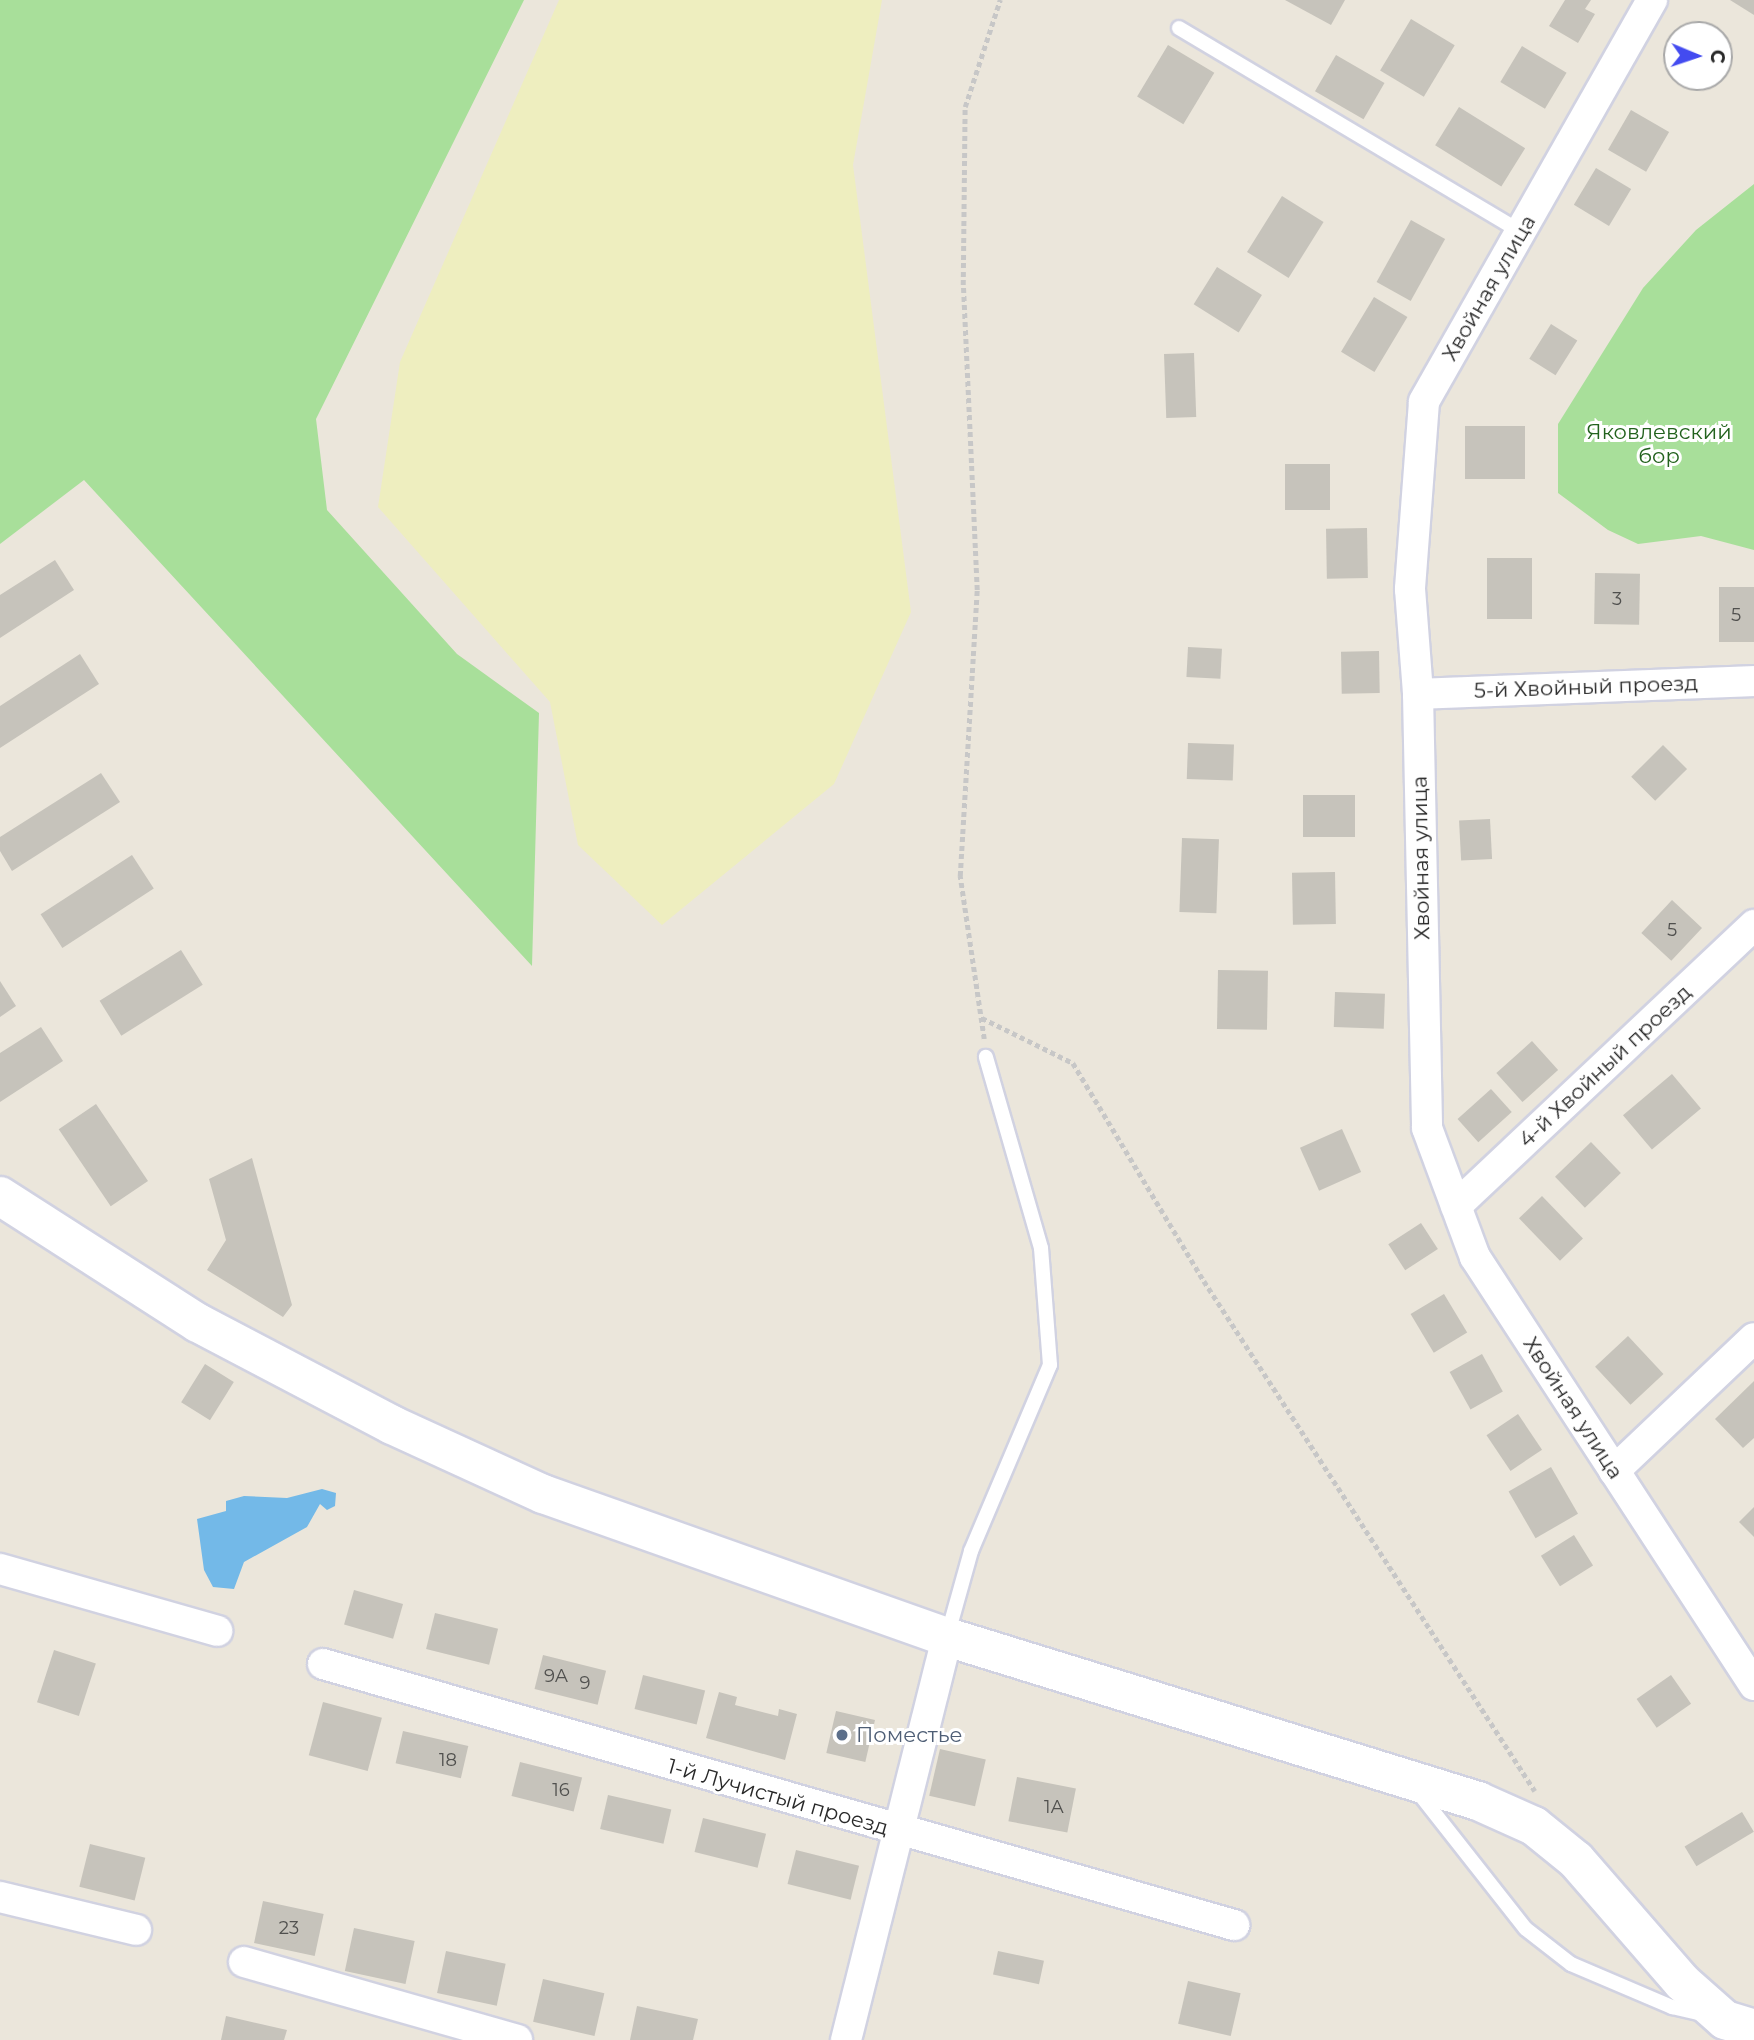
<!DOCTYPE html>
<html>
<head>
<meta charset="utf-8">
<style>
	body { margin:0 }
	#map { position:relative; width:1754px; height:2040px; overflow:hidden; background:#ebe6db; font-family:Montserrat,sans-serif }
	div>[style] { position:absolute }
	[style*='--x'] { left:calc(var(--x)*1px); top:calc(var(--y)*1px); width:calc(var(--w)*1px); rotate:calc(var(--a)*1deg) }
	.green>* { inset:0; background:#a8df9a }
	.sand>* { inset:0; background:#eeeebf }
	.water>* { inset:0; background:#73b9e8 }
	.building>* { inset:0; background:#c6c3bb; transform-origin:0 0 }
	.path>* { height:4.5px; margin-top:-2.25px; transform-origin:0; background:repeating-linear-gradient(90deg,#c7c7c7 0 5px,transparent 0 8.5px) }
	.roads { filter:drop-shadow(2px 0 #d1d2e1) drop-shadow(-2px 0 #d1d2e1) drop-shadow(0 2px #d1d2e1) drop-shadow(0 -2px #d1d2e1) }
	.lane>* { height:14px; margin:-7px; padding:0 7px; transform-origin:7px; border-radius:7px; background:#fff }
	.street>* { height:30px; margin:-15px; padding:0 15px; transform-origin:15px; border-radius:15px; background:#fff }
	.secondary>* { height:38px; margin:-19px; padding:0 19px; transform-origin:19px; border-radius:19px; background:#fff }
	.dots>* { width:19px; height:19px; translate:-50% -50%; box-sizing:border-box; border:4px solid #fff; border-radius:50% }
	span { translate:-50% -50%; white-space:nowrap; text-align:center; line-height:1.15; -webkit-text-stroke:6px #fff; paint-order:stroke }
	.number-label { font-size:18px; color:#50504e }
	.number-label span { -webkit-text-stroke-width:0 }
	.street-label { font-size:21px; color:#292929 }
	.park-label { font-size:21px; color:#22621d }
	.service-label { font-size:21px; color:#4e5e75 }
	.left { translate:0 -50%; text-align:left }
	.north { position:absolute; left:1663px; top:21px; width:70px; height:70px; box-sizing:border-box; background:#fff; border:2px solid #a9a9a9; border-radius:50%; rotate:92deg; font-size:19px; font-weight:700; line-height:28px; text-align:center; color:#292929 }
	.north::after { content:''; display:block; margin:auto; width:24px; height:32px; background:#434bf0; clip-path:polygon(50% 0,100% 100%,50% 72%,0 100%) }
</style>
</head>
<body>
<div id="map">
	<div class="green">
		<div style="clip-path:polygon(0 0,524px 0,316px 419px,327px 510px,457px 654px,539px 713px,532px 966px,84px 480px,0 544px)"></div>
		<div style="clip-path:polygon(1754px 184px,1754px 550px,1701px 536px,1638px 544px,1608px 530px,1558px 493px,1558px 424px,1643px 288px,1696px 230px)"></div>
	</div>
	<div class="sand">
		<div style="clip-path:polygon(559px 0,882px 0,853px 165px,911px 612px,834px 784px,662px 925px,578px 845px,550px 702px,378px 507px,400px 362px)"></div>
	</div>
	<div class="water">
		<div style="clip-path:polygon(322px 1489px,336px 1493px,335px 1506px,327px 1510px,320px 1504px,307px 1527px,244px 1562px,234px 1589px,213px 1587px,204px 1570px,197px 1519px,226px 1511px,226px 1501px,244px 1496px,287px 1498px)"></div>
	</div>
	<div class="building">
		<div style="clip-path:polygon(1285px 0,1345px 0,1331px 25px)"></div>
		<div style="clip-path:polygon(1565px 0,1591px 0,1585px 9px,1595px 14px,1578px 43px,1549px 26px)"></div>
		<div style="clip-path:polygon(1730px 0,1754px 0,1754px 15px)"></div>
		<div style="left:1411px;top:19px;width:51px;height:60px;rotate:31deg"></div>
		<div style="left:1168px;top:45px;width:54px;height:60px;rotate:31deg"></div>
		<div style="left:1522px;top:46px;width:52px;height:42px;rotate:31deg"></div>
		<div style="left:1336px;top:55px;width:56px;height:42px;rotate:30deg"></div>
		<div style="left:1459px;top:107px;width:78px;height:45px;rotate:32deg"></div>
		<div style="left:1631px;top:110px;width:44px;height:46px;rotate:30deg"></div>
		<div style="left:1596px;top:168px;width:41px;height:43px;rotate:31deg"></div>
		<div style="left:1282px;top:196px;width:49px;height:66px;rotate:32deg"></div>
		<div style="left:1411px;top:220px;width:39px;height:71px;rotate:29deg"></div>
		<div style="left:1217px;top:267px;width:53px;height:44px;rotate:32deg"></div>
		<div style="left:1374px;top:297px;width:39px;height:64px;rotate:31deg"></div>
		<div style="left:1551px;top:324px;width:31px;height:41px;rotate:32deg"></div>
		<div style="left:1194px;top:353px;width:64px;height:30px;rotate:88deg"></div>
		<div style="left:1525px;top:426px;width:53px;height:60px;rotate:90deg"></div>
		<div style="left:1285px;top:464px;width:45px;height:46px"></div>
		<div style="left:1367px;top:528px;width:50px;height:41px;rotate:89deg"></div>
		<div style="left:1487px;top:558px;width:45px;height:61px"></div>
		<div style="clip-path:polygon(55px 560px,74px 590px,0 638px,0 595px)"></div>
		<div style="left:1595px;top:573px;width:45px;height:51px;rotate:1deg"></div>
		<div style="left:1719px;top:587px;width:35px;height:55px"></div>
		<div style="left:1188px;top:647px;width:34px;height:30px;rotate:3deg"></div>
		<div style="left:1379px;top:651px;width:42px;height:38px;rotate:89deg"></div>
		<div style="clip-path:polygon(80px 654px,99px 684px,0 748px,0 706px)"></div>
		<div style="left:1188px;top:743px;width:46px;height:36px;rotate:2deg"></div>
		<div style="left:1663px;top:745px;width:34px;height:45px;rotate:45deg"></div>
		<div style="clip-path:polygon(101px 773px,120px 802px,12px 871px,0 851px,0 837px)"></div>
		<div style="left:1303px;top:795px;width:52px;height:42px"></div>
		<div style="left:1490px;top:819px;width:40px;height:31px;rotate:87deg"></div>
		<div style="left:1182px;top:838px;width:37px;height:74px;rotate:2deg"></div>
		<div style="left:132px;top:855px;width:40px;height:109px;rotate:57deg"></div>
		<div style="left:1335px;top:872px;width:52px;height:43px;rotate:89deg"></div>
		<div style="left:1672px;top:900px;width:41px;height:45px;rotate:43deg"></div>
		<div style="left:181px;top:950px;width:41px;height:96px;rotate:58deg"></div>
		<div style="left:1218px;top:970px;width:50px;height:59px;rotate:1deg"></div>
		<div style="clip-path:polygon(0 981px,16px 1006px,0 1017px)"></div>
		<div style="left:1335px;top:992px;width:50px;height:35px;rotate:2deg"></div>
		<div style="clip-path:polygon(41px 1027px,63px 1061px,0 1102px,0 1053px)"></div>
		<div style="left:1532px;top:1041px;width:39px;height:48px;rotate:48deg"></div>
		<div style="left:1672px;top:1074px;width:45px;height:64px;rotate:50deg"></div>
		<div style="left:1491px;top:1089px;width:31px;height:45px;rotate:48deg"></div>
		<div style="left:96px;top:1104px;width:93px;height:45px;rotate:56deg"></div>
		<div style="left:1342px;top:1129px;width:47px;height:46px;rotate:66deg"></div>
		<div style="left:1591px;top:1142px;width:43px;height:50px;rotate:46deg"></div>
		<div style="clip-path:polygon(252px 1158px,292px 1305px,283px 1317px,207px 1270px,226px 1240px,209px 1179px)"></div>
		<div style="left:1542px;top:1196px;width:59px;height:32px;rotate:46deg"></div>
		<div style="left:1421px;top:1223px;width:31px;height:39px;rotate:57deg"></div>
		<div style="left:1444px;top:1294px;width:45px;height:39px;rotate:59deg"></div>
		<div style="left:1628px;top:1336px;width:52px;height:45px;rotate:47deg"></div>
		<div style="left:1482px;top:1354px;width:43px;height:37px;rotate:61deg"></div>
		<div style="left:205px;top:1364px;width:34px;height:45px;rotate:32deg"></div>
		<div style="clip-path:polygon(1754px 1381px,1754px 1438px,1743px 1448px,1715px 1419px)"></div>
		<div style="left:1518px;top:1414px;width:43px;height:38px;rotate:56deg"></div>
		<div style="left:1551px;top:1467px;width:54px;height:49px;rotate:60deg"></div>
		<div style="clip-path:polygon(1754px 1507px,1754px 1537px,1739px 1522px)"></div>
		<div style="left:1574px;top:1535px;width:36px;height:39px;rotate:58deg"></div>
		<div style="left:354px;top:1590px;width:51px;height:36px;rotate:16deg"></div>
		<div style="left:435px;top:1613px;width:65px;height:37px;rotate:14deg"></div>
		<div style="left:54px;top:1650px;width:44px;height:55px;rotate:18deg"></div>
		<div style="left:543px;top:1655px;width:65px;height:35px;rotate:14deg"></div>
		<div style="left:643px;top:1675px;width:64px;height:35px;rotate:14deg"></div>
		<div style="left:1671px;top:1675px;width:35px;height:42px;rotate:55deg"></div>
		<div style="clip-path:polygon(719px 1692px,737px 1697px,735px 1705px,778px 1716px,779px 1709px,797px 1714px,785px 1760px,706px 1738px)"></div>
		<div style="left:323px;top:1702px;width:61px;height:55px;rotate:15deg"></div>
		<div style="left:836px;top:1711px;width:40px;height:43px;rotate:13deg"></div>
		<div style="left:403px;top:1731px;width:67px;height:33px;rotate:13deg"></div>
		<div style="left:940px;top:1749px;width:47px;height:48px;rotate:13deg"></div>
		<div style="left:520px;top:1762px;width:64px;height:35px;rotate:14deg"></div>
		<div style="left:1017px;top:1777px;width:60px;height:45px;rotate:11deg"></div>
		<div style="left:608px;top:1795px;width:65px;height:35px;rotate:13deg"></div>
		<div style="left:1742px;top:1812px;width:23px;height:67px;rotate:59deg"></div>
		<div style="left:703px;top:1818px;width:65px;height:35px;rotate:14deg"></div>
		<div style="left:90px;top:1844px;width:57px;height:44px;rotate:14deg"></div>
		<div style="left:796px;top:1850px;width:65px;height:35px;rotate:14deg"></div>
		<div style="left:263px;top:1901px;width:62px;height:43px;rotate:12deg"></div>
		<div style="left:354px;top:1928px;width:62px;height:44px;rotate:12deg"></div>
		<div style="left:446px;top:1951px;width:61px;height:43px;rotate:12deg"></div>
		<div style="left:998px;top:1951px;width:47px;height:24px;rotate:12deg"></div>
		<div style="left:543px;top:1979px;width:63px;height:44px;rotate:13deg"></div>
		<div style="left:1188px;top:1981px;width:54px;height:44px;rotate:13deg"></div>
		<div style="clip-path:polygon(637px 2006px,698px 2019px,693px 2040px,630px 2040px)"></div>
		<div style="clip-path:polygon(226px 2016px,287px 2030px,284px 2040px,221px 2040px)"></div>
	</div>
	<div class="path">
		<div style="--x:982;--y:1018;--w:102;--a:26.3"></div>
		<div style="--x:1073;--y:1063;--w:254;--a:59"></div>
		<div style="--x:1204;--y:1281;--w:608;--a:57.02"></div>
		<div style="--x:984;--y:1039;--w:165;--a:-98.4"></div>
		<div style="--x:960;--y:876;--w:287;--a:-86.6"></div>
		<div style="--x:977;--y:590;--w:305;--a:-92.6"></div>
		<div style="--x:963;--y:285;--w:178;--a:-89.4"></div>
		<div style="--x:965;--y:107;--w:113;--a:-71.9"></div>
	</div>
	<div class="roads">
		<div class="lane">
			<div style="--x:1179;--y:28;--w:398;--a:30.8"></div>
			<div style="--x:947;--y:1637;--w:89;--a:-74.4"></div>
			<div style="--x:971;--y:1551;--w:202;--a:-67"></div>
			<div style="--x:1050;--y:1365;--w:117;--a:-94.4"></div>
			<div style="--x:1041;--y:1248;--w:199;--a:-106.1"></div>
			<div style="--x:1418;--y:1792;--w:174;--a:51.8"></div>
			<div style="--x:1526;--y:1929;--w:57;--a:37.9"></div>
			<div style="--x:1571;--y:1964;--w:110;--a:23.1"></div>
			<div style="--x:1672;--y:2007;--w:31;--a:13"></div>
		</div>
		<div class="street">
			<div style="--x:1652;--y:0;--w:462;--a:119.6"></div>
			<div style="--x:1424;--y:402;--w:188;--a:94.3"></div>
			<div style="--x:1410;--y:589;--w:105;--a:85.6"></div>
			<div style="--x:1418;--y:694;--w:434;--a:88.8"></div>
			<div style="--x:1427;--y:1128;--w:138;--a:69.6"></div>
			<div style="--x:1475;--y:1257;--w:511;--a:56.9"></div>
			<div style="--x:1418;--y:694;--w:336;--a:-2.2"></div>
			<div style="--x:1456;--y:1206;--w:410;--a:-43.3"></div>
			<div style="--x:1614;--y:1471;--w:193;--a:-43.5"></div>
			<div style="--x:0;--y:1569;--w:226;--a:15.9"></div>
			<div style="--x:323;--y:1664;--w:948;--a:15.99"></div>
			<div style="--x:0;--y:1897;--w:140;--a:13.6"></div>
			<div style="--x:244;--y:1962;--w:284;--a:15.9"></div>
			<div style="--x:846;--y:2040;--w:415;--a:-75.9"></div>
		</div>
		<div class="secondary">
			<div style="--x:0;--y:1196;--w:235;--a:32.7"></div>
			<div style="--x:198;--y:1323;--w:219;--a:27.7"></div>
			<div style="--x:392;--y:1425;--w:166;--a:24.6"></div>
			<div style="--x:543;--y:1494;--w:429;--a:19.5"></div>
			<div style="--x:947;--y:1637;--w:556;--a:17.16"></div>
			<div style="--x:1478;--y:1801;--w:61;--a:24.1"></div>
			<div style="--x:1534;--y:1826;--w:54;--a:39"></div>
			<div style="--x:1576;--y:1860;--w:162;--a:49"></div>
			<div style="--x:1682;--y:1982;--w:57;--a:41.5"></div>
			<div style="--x:1725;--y:2020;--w:30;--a:17"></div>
		</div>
	</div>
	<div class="dots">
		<div style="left:842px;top:1735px;background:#5c6f8a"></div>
	</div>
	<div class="number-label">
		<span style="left:1617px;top:599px">3</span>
		<span style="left:1736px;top:615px">5</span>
		<span style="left:1672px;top:930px">5</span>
		<span style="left:556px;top:1676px">9А</span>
		<span style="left:585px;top:1683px">9</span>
		<span style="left:448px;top:1760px">18</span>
		<span style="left:561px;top:1790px">16</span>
		<span style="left:1054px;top:1807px">1А</span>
		<span style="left:289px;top:1928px">23</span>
	</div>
	<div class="street-label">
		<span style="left:1489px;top:288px;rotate:-60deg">Хвойная улица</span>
		<span style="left:1586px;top:687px;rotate:-2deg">5-й Хвойный проезд</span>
		<span style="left:1421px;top:858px;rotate:-91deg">Хвойная улица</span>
		<span style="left:1605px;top:1066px;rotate:-43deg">4-й Хвойный проезд</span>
		<span style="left:1573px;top:1408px;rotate:57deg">Хвойная улица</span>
		<span style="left:778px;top:1797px;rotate:16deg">1-й Лучистый проезд</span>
	</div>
	<div class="park-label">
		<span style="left:1659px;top:444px">Яковлевский<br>бор</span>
	</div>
	<div class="service-label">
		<span class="left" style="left:856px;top:1735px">Поместье</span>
	</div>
	<div class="north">С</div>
</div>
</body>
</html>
